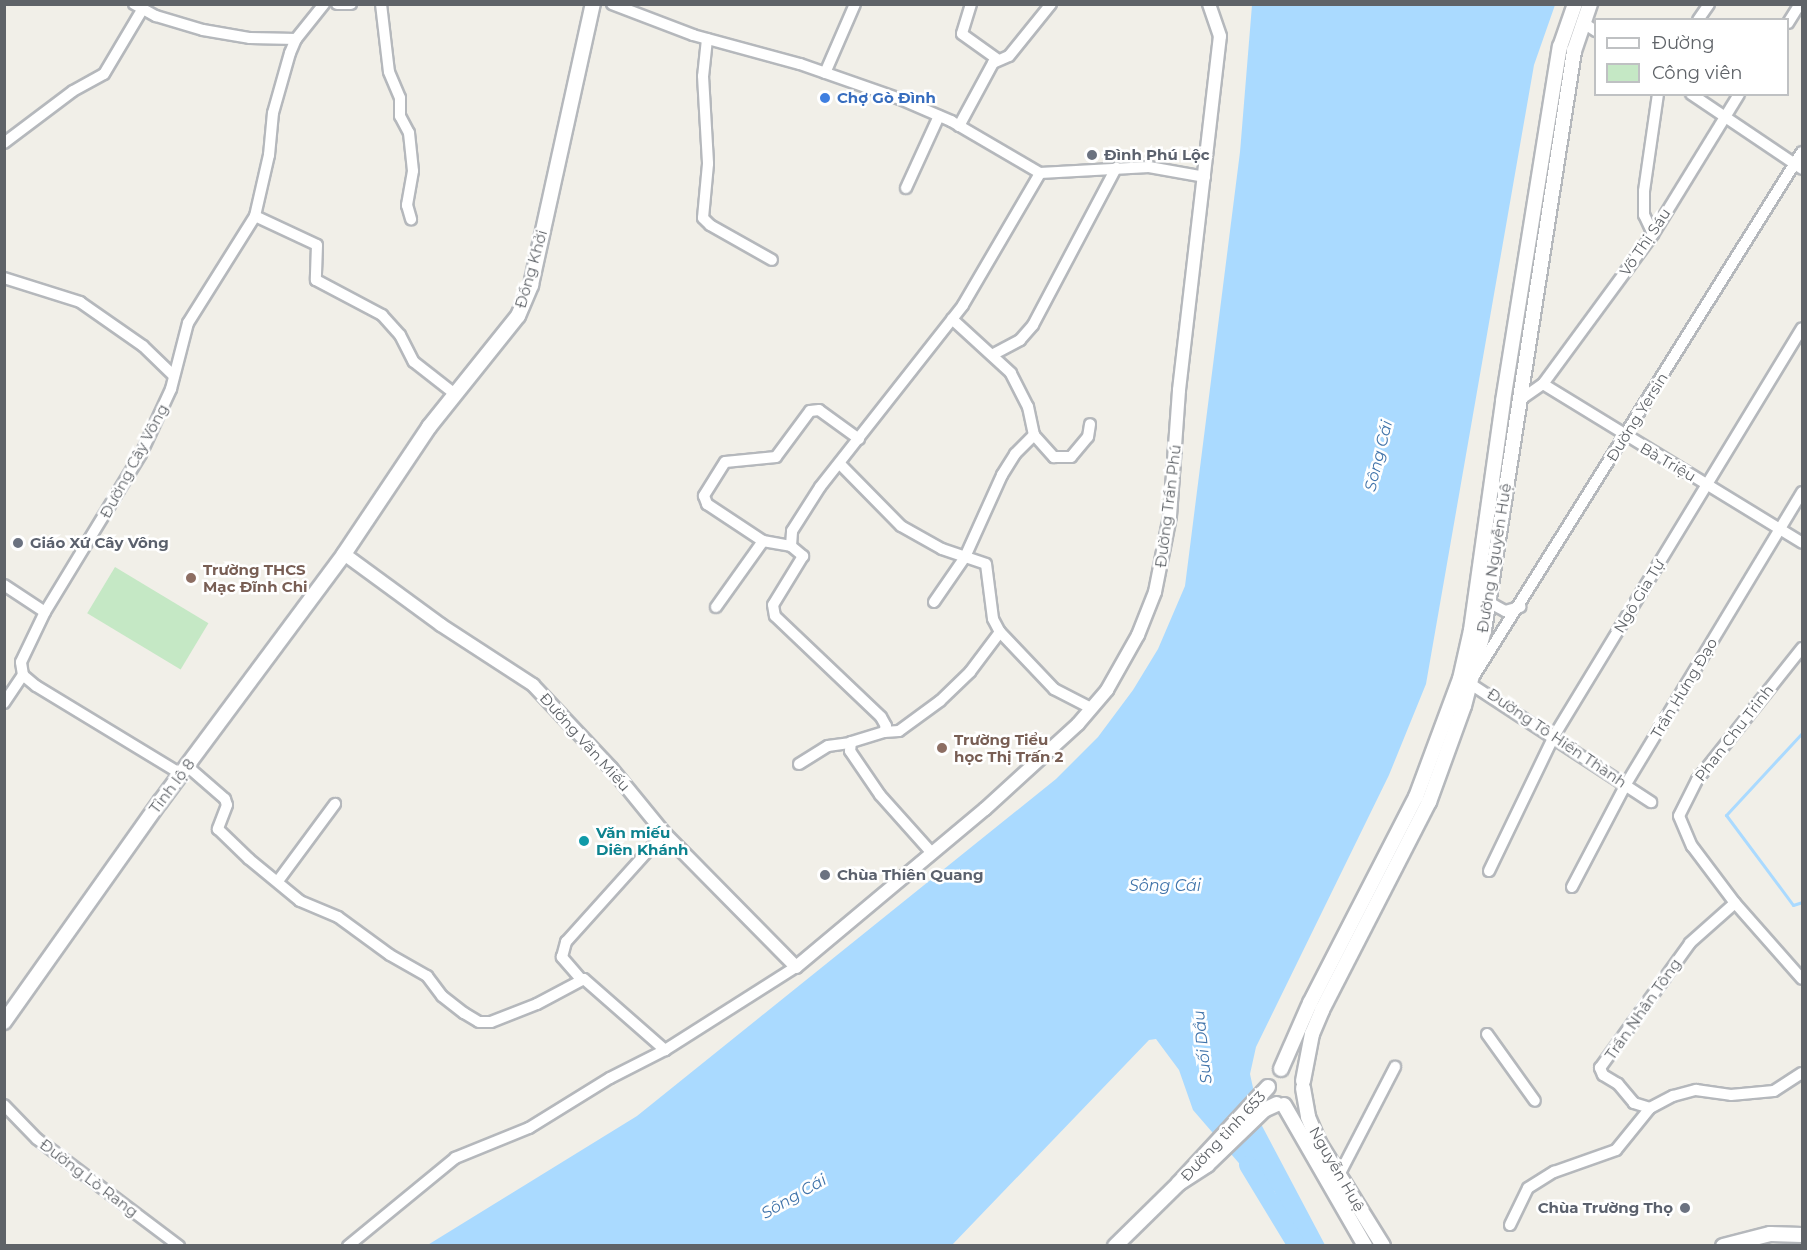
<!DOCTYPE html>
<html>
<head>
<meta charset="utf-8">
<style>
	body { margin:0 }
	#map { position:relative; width:1807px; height:1250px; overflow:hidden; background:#f1efe8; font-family:Montserrat,sans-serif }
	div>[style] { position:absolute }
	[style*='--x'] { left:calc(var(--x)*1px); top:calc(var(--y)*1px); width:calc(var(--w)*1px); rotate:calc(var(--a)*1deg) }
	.green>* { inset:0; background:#c5e8c5; transform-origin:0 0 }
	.water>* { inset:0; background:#aadaff }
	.stream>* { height:3px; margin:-1.5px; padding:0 1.5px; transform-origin:1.5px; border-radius:1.5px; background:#aadaff }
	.river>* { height:18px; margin:-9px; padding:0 9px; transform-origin:9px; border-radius:9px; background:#aadaff }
	.roads { filter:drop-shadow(2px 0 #b5b8bc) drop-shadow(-2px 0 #b5b8bc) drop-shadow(0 2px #b5b8bc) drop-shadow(0 -2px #b5b8bc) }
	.minor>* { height:10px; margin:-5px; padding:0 5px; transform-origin:5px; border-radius:5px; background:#fff }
	.tertiary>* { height:12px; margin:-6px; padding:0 6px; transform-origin:6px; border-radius:6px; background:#fff }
	.secondary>* { height:14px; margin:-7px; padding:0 7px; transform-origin:7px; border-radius:7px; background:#fff }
	.dots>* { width:16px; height:16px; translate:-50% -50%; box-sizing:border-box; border:3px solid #fff; border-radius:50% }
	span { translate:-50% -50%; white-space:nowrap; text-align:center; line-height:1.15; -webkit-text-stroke:5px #fff; paint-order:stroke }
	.shop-label { font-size:15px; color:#366cbe; font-weight:700 }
	.left { translate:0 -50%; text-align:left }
	.worship-label { font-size:15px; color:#5b616d; font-weight:700 }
	.right { translate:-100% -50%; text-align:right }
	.street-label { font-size:15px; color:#5f6368 }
	.education-label { font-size:15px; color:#785e54; font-weight:700 }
	.culture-label { font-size:15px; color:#0d838f; font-weight:700 }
	.water-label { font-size:16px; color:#4174aa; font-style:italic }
	.frame { position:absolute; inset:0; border:6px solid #5f6368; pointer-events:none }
	.legend { position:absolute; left:1594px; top:18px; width:195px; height:78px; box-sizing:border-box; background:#fff; border:2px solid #bfc1c3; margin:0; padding:8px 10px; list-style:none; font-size:18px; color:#5f6368 }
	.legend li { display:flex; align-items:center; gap:12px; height:30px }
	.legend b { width:30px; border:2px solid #bfc1c3 }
</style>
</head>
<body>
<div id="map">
	<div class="green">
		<div style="left:115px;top:567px;width:109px;height:54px;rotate:31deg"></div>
	</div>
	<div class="water">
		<div style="clip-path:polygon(1252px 5px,1555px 5px,1534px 65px,1426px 684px,1389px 775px,1256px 1047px,1250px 1074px,1261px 1124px,1325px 1245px,1301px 1245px,1274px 1191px,1257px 1184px,1193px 1110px,1179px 1070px,1156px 1039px,1149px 1040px,952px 1245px,426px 1246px,637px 1116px,1056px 779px,1098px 737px,1133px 690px,1158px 649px,1185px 586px,1240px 152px)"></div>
	</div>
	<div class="stream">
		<div style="--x:1802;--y:733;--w:112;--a:132.8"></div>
		<div style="--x:1726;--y:815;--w:112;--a:53.3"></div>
		<div style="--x:1793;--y:905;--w:9;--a:-18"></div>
	</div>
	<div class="river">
		<div style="--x:1248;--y:1165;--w:95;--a:58.8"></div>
	</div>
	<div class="roads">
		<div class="minor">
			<div style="--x:134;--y:4;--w:25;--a:29"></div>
			<div style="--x:156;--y:16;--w:49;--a:16.6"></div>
			<div style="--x:203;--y:30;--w:48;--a:9.7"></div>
			<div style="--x:250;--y:38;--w:46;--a:1.2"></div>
			<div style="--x:337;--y:4;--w:14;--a:0"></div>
			<div style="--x:381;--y:4;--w:68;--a:83.3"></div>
			<div style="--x:389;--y:72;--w:28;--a:67"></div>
			<div style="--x:400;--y:98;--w:18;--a:90"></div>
			<div style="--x:400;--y:116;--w:19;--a:62"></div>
			<div style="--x:409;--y:133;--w:38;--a:84"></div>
			<div style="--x:413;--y:171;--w:35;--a:100"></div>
			<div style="--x:407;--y:205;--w:15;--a:74"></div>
			<div style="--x:612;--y:4;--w:87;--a:20.9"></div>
			<div style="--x:693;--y:35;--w:111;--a:15.2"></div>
			<div style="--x:800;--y:64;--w:106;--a:19.3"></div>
			<div style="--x:900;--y:99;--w:56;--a:23.3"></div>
			<div style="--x:951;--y:121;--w:103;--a:30.3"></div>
			<div style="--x:1040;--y:173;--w:109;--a:-3.2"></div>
			<div style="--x:1149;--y:167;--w:57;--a:10.1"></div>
			<div style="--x:971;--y:4;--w:31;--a:107"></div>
			<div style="--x:962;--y:34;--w:43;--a:35.5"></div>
			<div style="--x:1698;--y:20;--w:19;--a:-55"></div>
			<div style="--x:1582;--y:22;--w:17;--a:33"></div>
			<div style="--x:1788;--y:23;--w:22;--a:-58"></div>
			<div style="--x:707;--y:39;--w:37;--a:96"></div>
			<div style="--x:703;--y:76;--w:88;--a:86.7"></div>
			<div style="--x:708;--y:164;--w:54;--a:95.3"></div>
			<div style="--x:703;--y:218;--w:10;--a:45"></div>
			<div style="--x:710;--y:225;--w:71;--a:29.4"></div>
			<div style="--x:825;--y:73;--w:75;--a:-66.5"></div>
			<div style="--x:1691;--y:94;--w:134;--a:34"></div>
			<div style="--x:959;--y:126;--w:72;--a:-61.6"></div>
			<div style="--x:993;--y:63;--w:17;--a:-24"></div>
			<div style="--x:1009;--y:56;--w:67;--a:-51.1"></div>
			<div style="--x:4;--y:143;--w:86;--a:-37"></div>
			<div style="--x:73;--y:91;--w:35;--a:-29"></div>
			<div style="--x:104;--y:74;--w:74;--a:-59.3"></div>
			<div style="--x:906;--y:188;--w:79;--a:-65.4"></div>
			<div style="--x:255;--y:216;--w:68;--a:25.1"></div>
			<div style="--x:317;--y:245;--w:35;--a:92"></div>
			<div style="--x:316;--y:280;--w:75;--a:27.9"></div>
			<div style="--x:382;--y:315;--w:27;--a:48"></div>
			<div style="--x:400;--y:335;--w:30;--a:63"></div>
			<div style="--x:414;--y:362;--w:52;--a:38"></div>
			<div style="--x:1653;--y:234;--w:21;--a:-115"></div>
			<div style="--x:1644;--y:215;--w:24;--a:-90"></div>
			<div style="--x:1644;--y:191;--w:98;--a:-81.8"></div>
			<div style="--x:4;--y:278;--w:80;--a:17.5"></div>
			<div style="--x:80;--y:302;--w:77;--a:34.9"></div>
			<div style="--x:143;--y:346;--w:43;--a:44.1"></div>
			<div style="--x:992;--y:355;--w:32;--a:-28"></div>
			<div style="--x:1020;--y:340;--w:20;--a:-49"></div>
			<div style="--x:1033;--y:325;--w:178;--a:-62.1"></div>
			<div style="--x:1543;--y:384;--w:304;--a:31.5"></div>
			<div style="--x:1520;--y:400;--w:28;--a:-35"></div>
			<div style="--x:1543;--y:384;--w:186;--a:-53.7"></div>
			<div style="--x:1653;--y:234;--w:164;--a:-58.4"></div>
			<div style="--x:1034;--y:435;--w:30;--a:48"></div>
			<div style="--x:1054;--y:457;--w:17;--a:0"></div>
			<div style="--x:1071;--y:457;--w:26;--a:-50"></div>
			<div style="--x:1088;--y:437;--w:13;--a:-81"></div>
			<div style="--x:859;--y:439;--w:49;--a:-144.1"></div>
			<div style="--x:819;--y:410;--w:9;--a:174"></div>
			<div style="--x:810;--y:411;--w:57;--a:126.5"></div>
			<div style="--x:776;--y:457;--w:51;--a:174.4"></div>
			<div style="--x:725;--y:462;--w:40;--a:122"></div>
			<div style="--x:704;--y:496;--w:9;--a:69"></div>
			<div style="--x:707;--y:504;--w:67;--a:33.5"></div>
			<div style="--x:763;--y:541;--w:28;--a:10"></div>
			<div style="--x:791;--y:546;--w:16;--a:40"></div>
			<div style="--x:803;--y:556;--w:57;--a:121.5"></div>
			<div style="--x:773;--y:605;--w:11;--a:80"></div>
			<div style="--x:775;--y:616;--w:146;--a:43.6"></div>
			<div style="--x:881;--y:717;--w:10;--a:61"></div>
			<div style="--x:886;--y:726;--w:6;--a:108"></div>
			<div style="--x:884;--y:732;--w:34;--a:163"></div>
			<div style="--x:851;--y:742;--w:9;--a:96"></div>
			<div style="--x:850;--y:751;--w:53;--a:55.7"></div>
			<div style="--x:880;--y:795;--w:76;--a:48.2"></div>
			<div style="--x:840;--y:464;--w:87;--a:45.5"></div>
			<div style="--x:901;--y:526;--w:47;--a:29.3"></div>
			<div style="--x:942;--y:549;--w:46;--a:18.8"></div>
			<div style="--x:986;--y:564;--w:55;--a:82.7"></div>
			<div style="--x:993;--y:619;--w:15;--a:62"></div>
			<div style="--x:1000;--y:632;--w:79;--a:46.5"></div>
			<div style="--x:1054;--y:689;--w:42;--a:27.2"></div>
			<div style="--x:791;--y:546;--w:15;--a:-86"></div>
			<div style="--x:792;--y:531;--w:52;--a:-57.5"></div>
			<div style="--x:820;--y:487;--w:231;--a:-51.8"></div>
			<div style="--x:963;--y:305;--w:153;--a:-59.7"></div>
			<div style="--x:4;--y:585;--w:49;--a:33.4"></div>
			<div style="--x:1489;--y:596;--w:9;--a:69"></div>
			<div style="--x:1492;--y:604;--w:15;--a:28"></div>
			<div style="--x:1505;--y:611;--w:16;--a:-15"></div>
			<div style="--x:934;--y:602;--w:55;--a:-55.4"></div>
			<div style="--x:965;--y:557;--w:90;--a:-65.7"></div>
			<div style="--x:1002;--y:475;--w:25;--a:-58"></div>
			<div style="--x:1015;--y:454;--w:27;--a:-45"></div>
			<div style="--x:1034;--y:435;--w:29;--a:-102"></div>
			<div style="--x:1028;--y:407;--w:38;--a:-117"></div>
			<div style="--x:1011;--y:373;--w:80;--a:-137.5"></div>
			<div style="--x:716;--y:607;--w:81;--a:-54.5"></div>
			<div style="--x:1802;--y:648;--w:169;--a:128.5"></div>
			<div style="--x:1697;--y:780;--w:40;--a:116.6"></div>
			<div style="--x:1679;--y:816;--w:33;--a:67"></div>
			<div style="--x:1692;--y:846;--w:71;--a:53"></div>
			<div style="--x:1735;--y:903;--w:101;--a:48.6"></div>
			<div style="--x:1474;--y:676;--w:618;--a:-57.96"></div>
			<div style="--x:1463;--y:679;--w:225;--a:33.2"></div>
			<div style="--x:4;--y:703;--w:34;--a:-56"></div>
			<div style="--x:884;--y:732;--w:15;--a:-4"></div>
			<div style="--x:899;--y:731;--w:51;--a:-36.2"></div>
			<div style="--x:940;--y:701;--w:42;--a:-44"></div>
			<div style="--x:970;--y:672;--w:50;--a:-53.1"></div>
			<div style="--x:799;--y:764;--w:34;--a:-32"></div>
			<div style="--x:828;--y:746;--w:21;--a:-8"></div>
			<div style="--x:187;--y:766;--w:50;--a:41"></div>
			<div style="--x:225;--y:799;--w:6;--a:72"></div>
			<div style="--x:227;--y:805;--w:26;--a:111"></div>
			<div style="--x:218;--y:829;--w:43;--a:44.1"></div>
			<div style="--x:249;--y:859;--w:66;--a:39.5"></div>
			<div style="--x:300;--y:901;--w:41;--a:22.8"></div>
			<div style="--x:338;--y:917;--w:64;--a:36.2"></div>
			<div style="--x:390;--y:955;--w:43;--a:29.6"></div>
			<div style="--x:427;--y:976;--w:25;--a:53"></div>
			<div style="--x:442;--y:996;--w:28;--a:38"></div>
			<div style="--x:464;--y:1013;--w:17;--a:31"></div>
			<div style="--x:479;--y:1022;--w:12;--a:0"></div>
			<div style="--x:491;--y:1022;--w:49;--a:-21.4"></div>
			<div style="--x:537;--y:1004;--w:53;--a:-28"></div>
			<div style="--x:584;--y:979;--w:108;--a:41.2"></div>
			<div style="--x:181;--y:774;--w:170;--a:-148.7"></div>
			<div style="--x:36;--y:686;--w:17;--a:-140"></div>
			<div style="--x:23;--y:675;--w:13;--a:-99"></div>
			<div style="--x:21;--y:662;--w:55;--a:-64.4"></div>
			<div style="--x:45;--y:612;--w:185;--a:-58.7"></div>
			<div style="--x:141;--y:454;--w:72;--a:-65.2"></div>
			<div style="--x:171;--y:389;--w:68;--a:-75.6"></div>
			<div style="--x:188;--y:323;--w:126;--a:-57.9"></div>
			<div style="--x:255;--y:216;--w:63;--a:-77.1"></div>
			<div style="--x:269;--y:155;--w:42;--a:-84.6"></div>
			<div style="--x:273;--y:113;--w:62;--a:-74.2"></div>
			<div style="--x:290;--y:53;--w:15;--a:-67"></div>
			<div style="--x:296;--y:39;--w:45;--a:-51.3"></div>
			<div style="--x:1489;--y:871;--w:150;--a:-64.3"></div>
			<div style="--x:1554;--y:736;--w:477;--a:-58.7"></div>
			<div style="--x:278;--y:881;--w:96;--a:-53.5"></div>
			<div style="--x:1572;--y:887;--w:116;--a:-62.3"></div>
			<div style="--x:1626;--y:784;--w:341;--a:-58.9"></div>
			<div style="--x:580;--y:978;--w:28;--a:-131"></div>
			<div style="--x:562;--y:957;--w:16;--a:-75"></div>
			<div style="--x:566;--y:942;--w:147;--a:-48"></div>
			<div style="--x:1487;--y:1034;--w:82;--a:54.4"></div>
			<div style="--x:4;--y:1105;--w:47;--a:45.9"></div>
			<div style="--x:37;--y:1139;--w:178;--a:37"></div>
			<div style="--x:1650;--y:1108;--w:17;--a:-163"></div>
			<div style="--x:1634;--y:1103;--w:25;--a:-130"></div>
			<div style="--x:1618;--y:1084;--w:17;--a:-149"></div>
			<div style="--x:1603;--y:1075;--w:8;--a:-113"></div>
			<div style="--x:1600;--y:1068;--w:154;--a:-54.2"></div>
			<div style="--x:1690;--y:943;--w:60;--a:-41.6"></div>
			<div style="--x:1339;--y:1175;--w:122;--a:-62.6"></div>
			<div style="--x:1510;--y:1225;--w:41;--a:-64.1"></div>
			<div style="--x:1528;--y:1188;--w:31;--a:-32"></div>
			<div style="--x:1554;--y:1172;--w:66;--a:-19.5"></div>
			<div style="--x:1616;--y:1150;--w:54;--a:-51"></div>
			<div style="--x:1650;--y:1108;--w:26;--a:-28"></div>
			<div style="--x:1673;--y:1096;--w:24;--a:-15"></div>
			<div style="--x:1696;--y:1090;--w:35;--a:8"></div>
			<div style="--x:1731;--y:1095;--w:43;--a:-5.3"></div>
			<div style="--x:1774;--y:1091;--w:33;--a:-33"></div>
			<div style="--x:348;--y:1246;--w:139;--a:-39.4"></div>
			<div style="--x:455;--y:1158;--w:80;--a:-22.1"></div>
			<div style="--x:529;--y:1128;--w:95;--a:-31.7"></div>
			<div style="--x:610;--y:1078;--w:62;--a:-27"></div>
			<div style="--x:665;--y:1050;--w:155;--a:-32.4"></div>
		</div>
		<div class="tertiary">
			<div style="--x:344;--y:554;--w:120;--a:36.2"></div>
			<div style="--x:441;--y:625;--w:110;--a:33.1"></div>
			<div style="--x:533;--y:685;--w:114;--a:46.8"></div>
			<div style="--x:611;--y:768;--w:84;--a:50.8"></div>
			<div style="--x:664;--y:833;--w:188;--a:45.4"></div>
			<div style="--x:796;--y:967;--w:246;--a:-39.9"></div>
			<div style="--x:985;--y:809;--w:126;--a:-42.4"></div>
			<div style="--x:1078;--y:724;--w:45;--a:-49.5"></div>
			<div style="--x:1107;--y:690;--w:63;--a:-60.6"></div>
			<div style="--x:1138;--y:635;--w:46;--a:-68.4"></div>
			<div style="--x:1155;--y:592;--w:77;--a:-78.8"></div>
			<div style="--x:1170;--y:516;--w:126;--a:-85.9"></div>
			<div style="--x:1179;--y:390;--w:356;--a:-83.4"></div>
			<div style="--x:1220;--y:36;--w:34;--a:-109"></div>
		</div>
		<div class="secondary">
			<div style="--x:4;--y:1022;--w:270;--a:-54.7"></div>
			<div style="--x:160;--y:802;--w:309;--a:-53.4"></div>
			<div style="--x:344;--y:554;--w:153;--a:-56.2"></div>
			<div style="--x:429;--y:427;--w:142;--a:-51.3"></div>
			<div style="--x:518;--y:316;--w:34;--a:-67"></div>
			<div style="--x:531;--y:285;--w:288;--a:-77.6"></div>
			<div style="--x:1281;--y:1069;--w:72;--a:-66.3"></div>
			<div style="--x:1310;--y:1003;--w:232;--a:-62.8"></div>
			<div style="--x:1416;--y:797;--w:126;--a:-69.6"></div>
			<div style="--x:1460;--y:679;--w:50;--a:-77.3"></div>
			<div style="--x:1471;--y:630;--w:231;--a:-82"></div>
			<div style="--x:1503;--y:401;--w:359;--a:-80.9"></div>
			<div style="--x:1560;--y:47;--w:46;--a:-70.8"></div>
			<div style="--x:1303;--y:1081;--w:48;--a:-79.2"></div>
			<div style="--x:1312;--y:1034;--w:26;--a:-67"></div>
			<div style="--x:1322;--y:1010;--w:234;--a:-62.8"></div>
			<div style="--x:1429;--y:802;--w:102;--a:-70"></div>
			<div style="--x:1464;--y:706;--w:79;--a:-75.3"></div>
			<div style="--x:1484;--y:630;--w:586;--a:-81.16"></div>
			<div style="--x:1574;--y:51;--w:50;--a:-71.2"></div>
			<div style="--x:1268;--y:1087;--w:132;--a:132.9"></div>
			<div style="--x:1178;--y:1184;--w:35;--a:-33"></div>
			<div style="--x:1207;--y:1165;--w:79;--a:-44"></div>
			<div style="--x:1264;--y:1110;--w:14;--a:-25"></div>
			<div style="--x:1303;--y:1088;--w:29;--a:80"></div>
			<div style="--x:1308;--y:1117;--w:28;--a:67"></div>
			<div style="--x:1319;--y:1143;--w:121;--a:58.1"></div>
			<div style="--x:1284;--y:1105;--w:163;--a:60.1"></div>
			<div style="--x:1115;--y:1246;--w:88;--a:-44.5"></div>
			<div style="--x:1723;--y:1246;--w:49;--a:-14.3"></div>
			<div style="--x:1770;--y:1234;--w:32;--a:2"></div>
		</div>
	</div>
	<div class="dots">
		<div style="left:825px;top:98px;background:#3f7fe0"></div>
		<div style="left:1092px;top:155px;background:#6b7280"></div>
		<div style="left:18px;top:543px;background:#6b7280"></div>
		<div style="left:191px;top:578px;background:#8d6e63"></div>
		<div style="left:942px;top:748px;background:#8d6e63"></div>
		<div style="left:584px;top:841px;background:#0f9aa8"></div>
		<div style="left:825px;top:875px;background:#6b7280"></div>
		<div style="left:1685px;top:1208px;background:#6b7280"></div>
	</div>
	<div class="shop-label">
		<span class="left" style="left:837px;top:98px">Chợ Gò Đình</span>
	</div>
	<div class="worship-label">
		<span class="left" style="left:1104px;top:155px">Đình Phú Lộc</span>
		<span class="left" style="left:30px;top:543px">Giáo Xứ Cây Vông</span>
		<span class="left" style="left:837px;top:875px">Chùa Thiên Quang</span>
		<span class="right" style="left:1673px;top:1208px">Chùa Trường Thọ</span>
	</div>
	<div class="street-label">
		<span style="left:1645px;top:242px;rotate:-56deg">Võ Thị Sáu</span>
		<span style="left:531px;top:269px;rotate:-74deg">Đồng Khởi</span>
		<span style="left:1637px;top:417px;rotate:-58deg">Đường Yersin</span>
		<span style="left:134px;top:461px;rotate:-62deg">Đường Cây Vông</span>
		<span style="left:1668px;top:462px;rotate:30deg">Bà Triệu</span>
		<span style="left:1168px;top:506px;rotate:-83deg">Đường Trần Phú</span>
		<span style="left:1494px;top:558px;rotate:-81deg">Đường Nguyễn Huệ</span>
		<span style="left:1639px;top:596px;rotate:-59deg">Ngô Gia Tự</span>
		<span style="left:1684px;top:688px;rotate:-59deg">Trần Hưng Đạo</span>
		<span style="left:1734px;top:733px;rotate:-52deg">Phan Chu Trinh</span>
		<span style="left:1557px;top:738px;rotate:34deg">Đường Tô Hiến Thành</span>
		<span style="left:585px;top:742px;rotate:48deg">Đường Văn Miếu</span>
		<span style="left:172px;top:786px;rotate:-53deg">Tỉnh lộ 8</span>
		<span style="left:1643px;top:1009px;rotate:-55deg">Trần Nhân Tông</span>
		<span style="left:1223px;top:1136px;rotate:-47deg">Đường tỉnh 653</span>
		<span style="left:1337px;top:1169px;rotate:60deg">Nguyễn Huệ</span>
		<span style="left:89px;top:1178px;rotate:37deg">Đường Lò Rang</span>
	</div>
	<div class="education-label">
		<span class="left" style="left:203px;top:578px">Trường THCS<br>Mạc Đĩnh Chi</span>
		<span class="left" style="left:954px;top:748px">Trường Tiểu<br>học Thị Trấn 2</span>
	</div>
	<div class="culture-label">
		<span class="left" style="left:596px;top:841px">Văn miếu<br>Diên Khánh</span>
	</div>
	<div class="water-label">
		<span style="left:1379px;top:456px;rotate:-76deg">Sông Cái</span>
		<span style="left:1165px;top:886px">Sông Cái</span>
		<span style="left:1203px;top:1047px;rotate:-96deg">Suối Dầu</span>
		<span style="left:794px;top:1197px;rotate:-30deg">Sông Cái</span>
	</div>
	<div class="frame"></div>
	<ul class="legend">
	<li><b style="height:8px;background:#fff"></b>Đường</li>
	<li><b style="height:16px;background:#c5e8c5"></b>Công viên</li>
	</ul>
</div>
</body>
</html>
